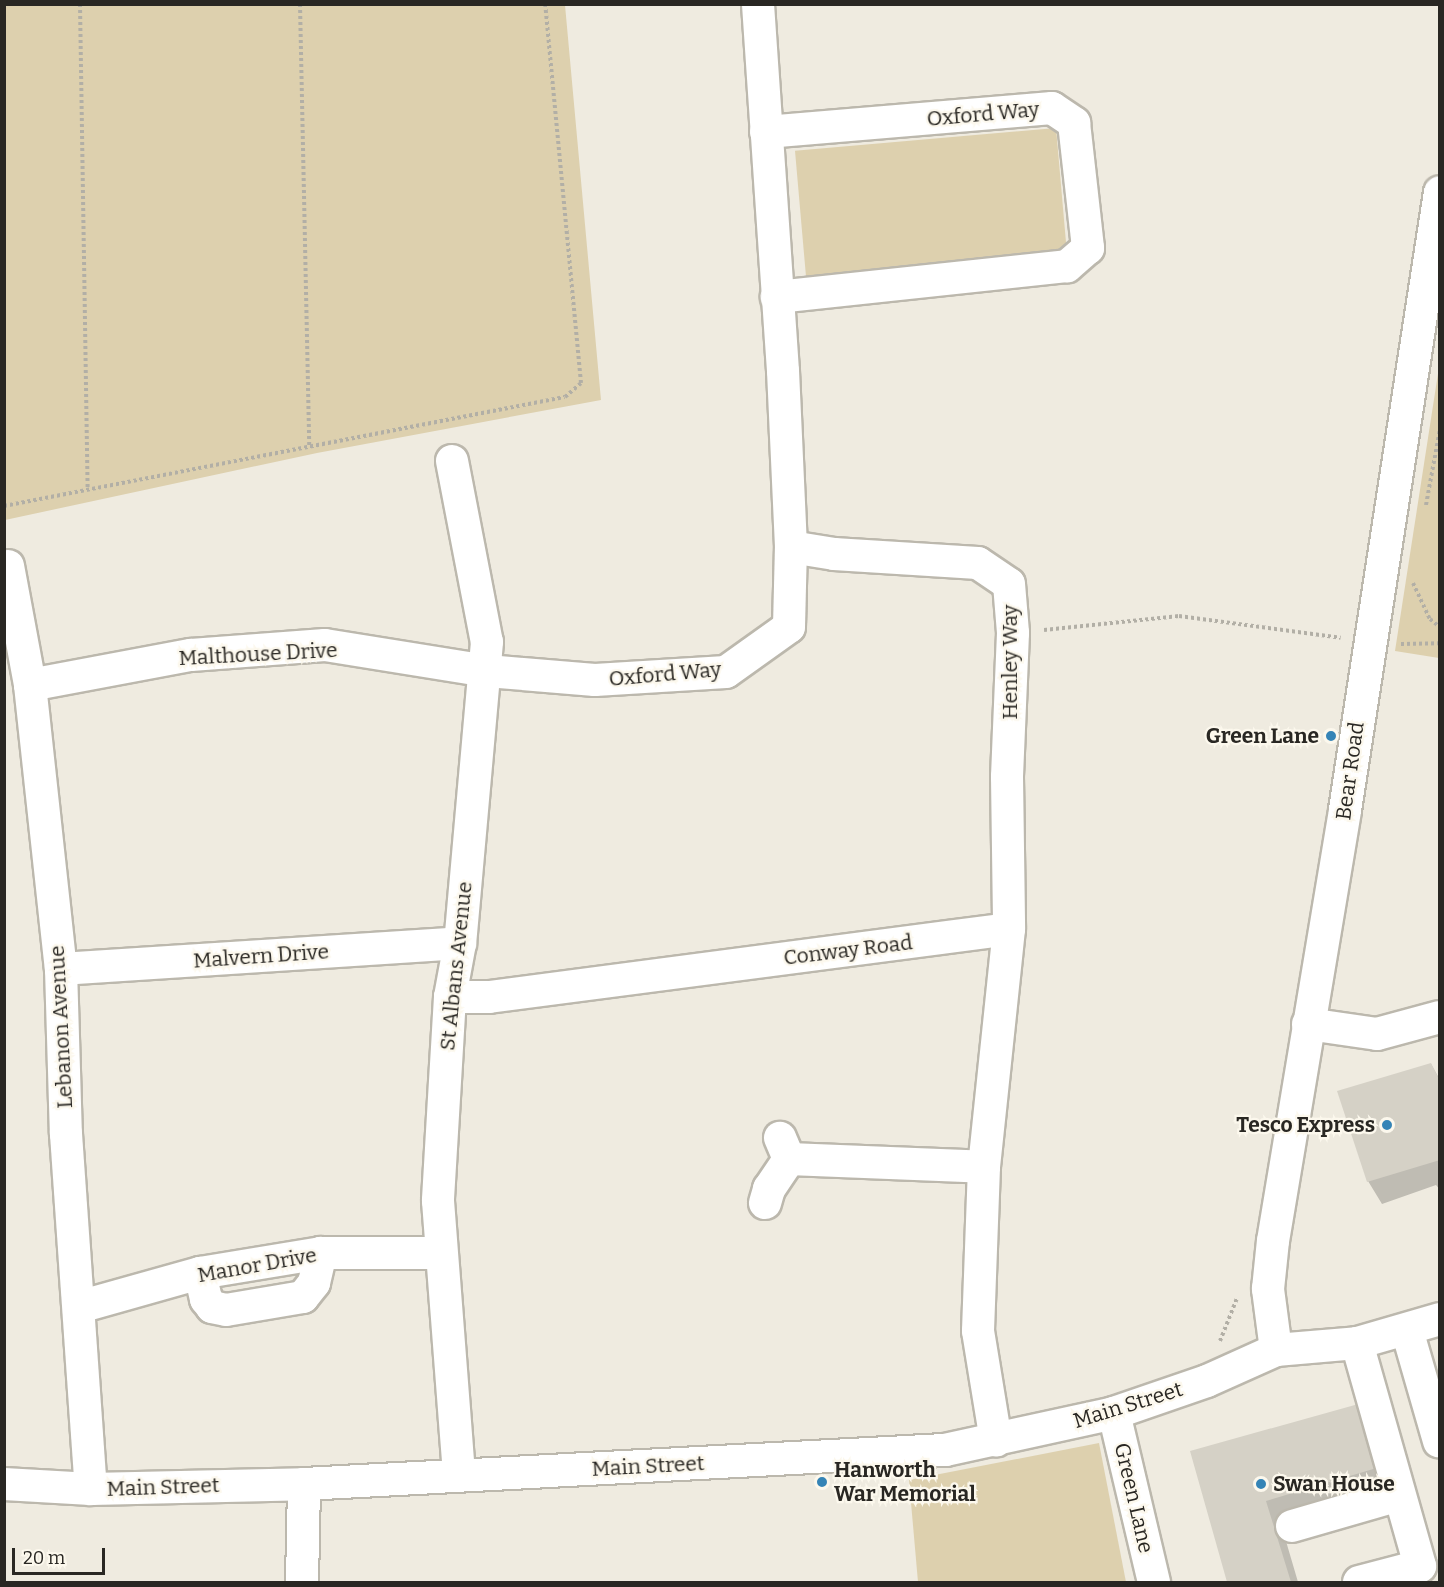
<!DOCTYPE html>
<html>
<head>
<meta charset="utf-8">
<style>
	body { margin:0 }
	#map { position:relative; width:1444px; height:1587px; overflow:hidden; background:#efebe0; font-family:Bitter,serif }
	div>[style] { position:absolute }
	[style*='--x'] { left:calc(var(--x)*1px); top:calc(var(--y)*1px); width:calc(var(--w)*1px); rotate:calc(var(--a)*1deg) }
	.green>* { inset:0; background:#ddd0ae; transform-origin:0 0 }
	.shadow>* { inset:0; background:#0003 }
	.building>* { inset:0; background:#d5d1c6 }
	.path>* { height:4px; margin-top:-2px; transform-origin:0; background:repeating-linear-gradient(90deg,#b2afa6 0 3px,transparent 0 6px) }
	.roads { filter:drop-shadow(2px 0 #bcb8ad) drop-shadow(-2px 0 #bcb8ad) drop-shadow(0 2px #bcb8ad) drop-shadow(0 -2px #bcb8ad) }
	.minor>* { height:32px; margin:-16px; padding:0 16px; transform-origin:16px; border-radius:16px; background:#fff }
	.dots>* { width:16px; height:16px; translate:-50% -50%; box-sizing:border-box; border:3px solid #fcf8ed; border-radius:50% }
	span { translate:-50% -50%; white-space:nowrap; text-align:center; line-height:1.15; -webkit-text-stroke:4.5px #fcf8ed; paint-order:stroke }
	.street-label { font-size:21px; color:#292723 }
	.poi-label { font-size:21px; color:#292723; font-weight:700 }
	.right { translate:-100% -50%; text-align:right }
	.left { translate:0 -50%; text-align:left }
	.frame { position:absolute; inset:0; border:6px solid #292723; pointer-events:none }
	.scale { position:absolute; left:12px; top:1548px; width:93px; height:27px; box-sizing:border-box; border:3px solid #292723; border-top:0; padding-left:8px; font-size:18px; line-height:21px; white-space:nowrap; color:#292723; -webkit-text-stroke:4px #fcf8ed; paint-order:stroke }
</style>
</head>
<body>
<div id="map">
	<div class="green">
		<div style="clip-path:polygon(5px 4px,565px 5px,601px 400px,317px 453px,5px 520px)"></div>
		<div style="left:1056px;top:128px;width:126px;height:262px;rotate:85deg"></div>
		<div style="clip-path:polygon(1439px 367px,1439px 658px,1395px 651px)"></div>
		<div style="clip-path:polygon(1099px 1443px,1126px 1582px,918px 1582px,909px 1480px)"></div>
	</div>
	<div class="shadow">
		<div style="clip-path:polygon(1431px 1064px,1440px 1080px,1440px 1190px,1436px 1185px,1382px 1204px,1368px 1181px)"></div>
		<div style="clip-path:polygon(1362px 1405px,1396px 1498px,1283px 1531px,1298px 1582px,1228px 1582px,1191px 1452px)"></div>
	</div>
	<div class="building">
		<div style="clip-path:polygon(1431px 1063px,1440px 1081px,1440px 1160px,1367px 1182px,1337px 1091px)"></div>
		<div style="clip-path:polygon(1362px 1403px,1380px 1467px,1266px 1501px,1291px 1582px,1227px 1582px,1190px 1451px)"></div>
	</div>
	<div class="path">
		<div style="--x:80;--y:4;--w:486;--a:89.1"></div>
		<div style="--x:300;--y:4;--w:442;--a:88.8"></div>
		<div style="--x:1426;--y:505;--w:77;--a:-79.6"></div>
		<div style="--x:4;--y:506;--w:571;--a:-11"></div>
		<div style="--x:565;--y:397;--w:21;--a:-41"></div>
		<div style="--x:581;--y:383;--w:381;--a:-95.4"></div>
		<div style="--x:1413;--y:583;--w:40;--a:65"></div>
		<div style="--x:1430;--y:619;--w:13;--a:39"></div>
		<div style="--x:1044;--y:630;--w:136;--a:-5.9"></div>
		<div style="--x:1179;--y:616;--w:163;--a:7.7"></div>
		<div style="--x:1401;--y:644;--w:39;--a:-1"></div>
		<div style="--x:1220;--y:1341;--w:46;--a:-68.4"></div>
	</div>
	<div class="roads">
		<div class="minor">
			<div style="--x:766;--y:132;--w:287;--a:-4.8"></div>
			<div style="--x:1052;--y:108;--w:27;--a:34"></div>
			<div style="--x:1074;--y:123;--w:126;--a:83.6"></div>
			<div style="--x:1088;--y:248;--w:28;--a:139"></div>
			<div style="--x:1067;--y:266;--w:292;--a:173.9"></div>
			<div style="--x:452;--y:461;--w:184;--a:79.1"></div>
			<div style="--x:487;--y:642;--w:302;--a:95.1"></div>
			<div style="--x:460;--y:943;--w:55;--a:100.5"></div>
			<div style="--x:450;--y:997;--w:204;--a:93.4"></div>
			<div style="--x:438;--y:1201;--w:273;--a:85.6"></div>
			<div style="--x:791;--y:547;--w:44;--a:9.2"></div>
			<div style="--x:834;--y:554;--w:144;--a:3.6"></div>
			<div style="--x:978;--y:563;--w:37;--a:34"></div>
			<div style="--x:1009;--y:584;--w:49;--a:85.3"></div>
			<div style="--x:1013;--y:633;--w:144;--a:92.4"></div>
			<div style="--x:1007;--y:777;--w:152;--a:89.2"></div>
			<div style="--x:8;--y:566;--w:121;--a:79.5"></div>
			<div style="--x:30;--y:685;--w:286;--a:83.8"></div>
			<div style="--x:61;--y:969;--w:165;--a:88.3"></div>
			<div style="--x:66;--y:1134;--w:356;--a:86"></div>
			<div style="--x:30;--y:685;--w:164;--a:-10.6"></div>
			<div style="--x:191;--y:655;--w:134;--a:-4.3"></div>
			<div style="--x:325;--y:645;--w:164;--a:9.1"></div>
			<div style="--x:487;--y:671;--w:108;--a:4.8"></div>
			<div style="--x:595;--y:680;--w:131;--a:-3.5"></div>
			<div style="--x:726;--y:672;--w:77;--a:-35.5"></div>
			<div style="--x:789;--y:627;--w:80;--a:-88.6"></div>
			<div style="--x:791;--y:547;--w:176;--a:-92.6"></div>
			<div style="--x:783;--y:371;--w:368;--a:-93.9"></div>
			<div style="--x:61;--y:969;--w:400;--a:-3.7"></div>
			<div style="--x:450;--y:997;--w:39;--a:0"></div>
			<div style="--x:489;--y:997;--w:524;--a:-7.45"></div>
			<div style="--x:1009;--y:929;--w:239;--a:96"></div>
			<div style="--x:984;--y:1167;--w:164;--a:92.1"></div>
			<div style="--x:978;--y:1331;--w:111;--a:80.7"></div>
			<div style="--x:1308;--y:1024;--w:70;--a:8.2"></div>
			<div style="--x:1377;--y:1034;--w:65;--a:-15.1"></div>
			<div style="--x:789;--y:1159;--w:195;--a:2.3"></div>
			<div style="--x:765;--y:1203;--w:15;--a:-74"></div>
			<div style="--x:769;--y:1189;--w:36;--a:-56"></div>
			<div style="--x:789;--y:1159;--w:23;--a:-113"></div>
			<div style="--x:200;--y:1273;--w:27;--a:77"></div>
			<div style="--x:206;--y:1299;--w:10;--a:53"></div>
			<div style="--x:212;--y:1307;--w:14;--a:12"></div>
			<div style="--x:226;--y:1310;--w:78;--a:-9.6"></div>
			<div style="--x:303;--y:1297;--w:18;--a:-52"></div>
			<div style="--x:314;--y:1283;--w:31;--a:-77"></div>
			<div style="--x:79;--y:1307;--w:126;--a:-15.7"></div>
			<div style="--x:200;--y:1273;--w:123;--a:-9.4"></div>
			<div style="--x:321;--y:1253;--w:119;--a:0"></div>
			<div style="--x:1407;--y:1330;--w:116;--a:73.9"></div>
			<div style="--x:1357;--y:1343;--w:232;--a:74.2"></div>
			<div style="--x:1420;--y:1566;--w:63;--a:165.3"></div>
			<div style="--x:1276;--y:1350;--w:62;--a:-97.5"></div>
			<div style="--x:1268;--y:1289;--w:48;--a:-84.1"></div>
			<div style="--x:1273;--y:1241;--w:437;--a:-80.5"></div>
			<div style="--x:1345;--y:810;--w:625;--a:-81.26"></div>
			<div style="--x:1114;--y:1413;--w:174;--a:76.7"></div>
			<div style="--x:4;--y:1484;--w:87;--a:3.3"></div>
			<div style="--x:91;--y:1489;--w:213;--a:-1.3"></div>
			<div style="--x:304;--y:1484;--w:642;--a:-3.04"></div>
			<div style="--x:945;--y:1450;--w:173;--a:-12.3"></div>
			<div style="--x:1114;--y:1413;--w:98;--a:-19"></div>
			<div style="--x:1207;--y:1381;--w:76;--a:-24.2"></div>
			<div style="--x:1276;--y:1350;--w:81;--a:-4.9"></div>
			<div style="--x:1357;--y:1343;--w:86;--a:-16.1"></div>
			<div style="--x:1292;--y:1526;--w:111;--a:-16.2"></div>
			<div style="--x:302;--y:1582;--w:98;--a:-88.8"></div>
		</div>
	</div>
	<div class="dots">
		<div style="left:1331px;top:736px;background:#3584b6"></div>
		<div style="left:1387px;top:1125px;background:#3584b6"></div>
		<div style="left:822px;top:1482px;background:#3584b6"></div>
		<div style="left:1261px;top:1484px;background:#3584b6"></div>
	</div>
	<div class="street-label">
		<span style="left:983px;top:114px;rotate:-5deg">Oxford Way</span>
		<span style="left:258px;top:654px;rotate:-3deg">Malthouse Drive</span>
		<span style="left:1010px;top:662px;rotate:-90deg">Henley Way</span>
		<span style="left:665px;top:674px;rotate:-5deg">Oxford Way</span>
		<span style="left:1350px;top:771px;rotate:-82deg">Bear Road</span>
		<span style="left:848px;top:950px;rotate:-7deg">Conway Road</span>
		<span style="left:261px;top:956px;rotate:-4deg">Malvern Drive</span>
		<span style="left:456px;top:966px;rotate:-84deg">St Albans Avenue</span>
		<span style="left:61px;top:1027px;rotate:-93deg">Lebanon Avenue</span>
		<span style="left:257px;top:1265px;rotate:-10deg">Manor Drive</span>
		<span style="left:1128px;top:1405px;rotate:-17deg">Main Street</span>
		<span style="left:648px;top:1466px;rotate:-3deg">Main Street</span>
		<span style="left:163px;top:1487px;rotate:-2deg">Main Street</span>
		<span style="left:1134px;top:1498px;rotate:77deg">Green Lane</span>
	</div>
	<div class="poi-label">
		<span class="right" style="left:1319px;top:736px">Green Lane</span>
		<span class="right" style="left:1375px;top:1125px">Tesco Express</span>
		<span class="left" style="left:834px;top:1482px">Hanworth<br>War Memorial</span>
		<span class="left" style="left:1273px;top:1484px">Swan House</span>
	</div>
	<div class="frame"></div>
	<div class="scale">20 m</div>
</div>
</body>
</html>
